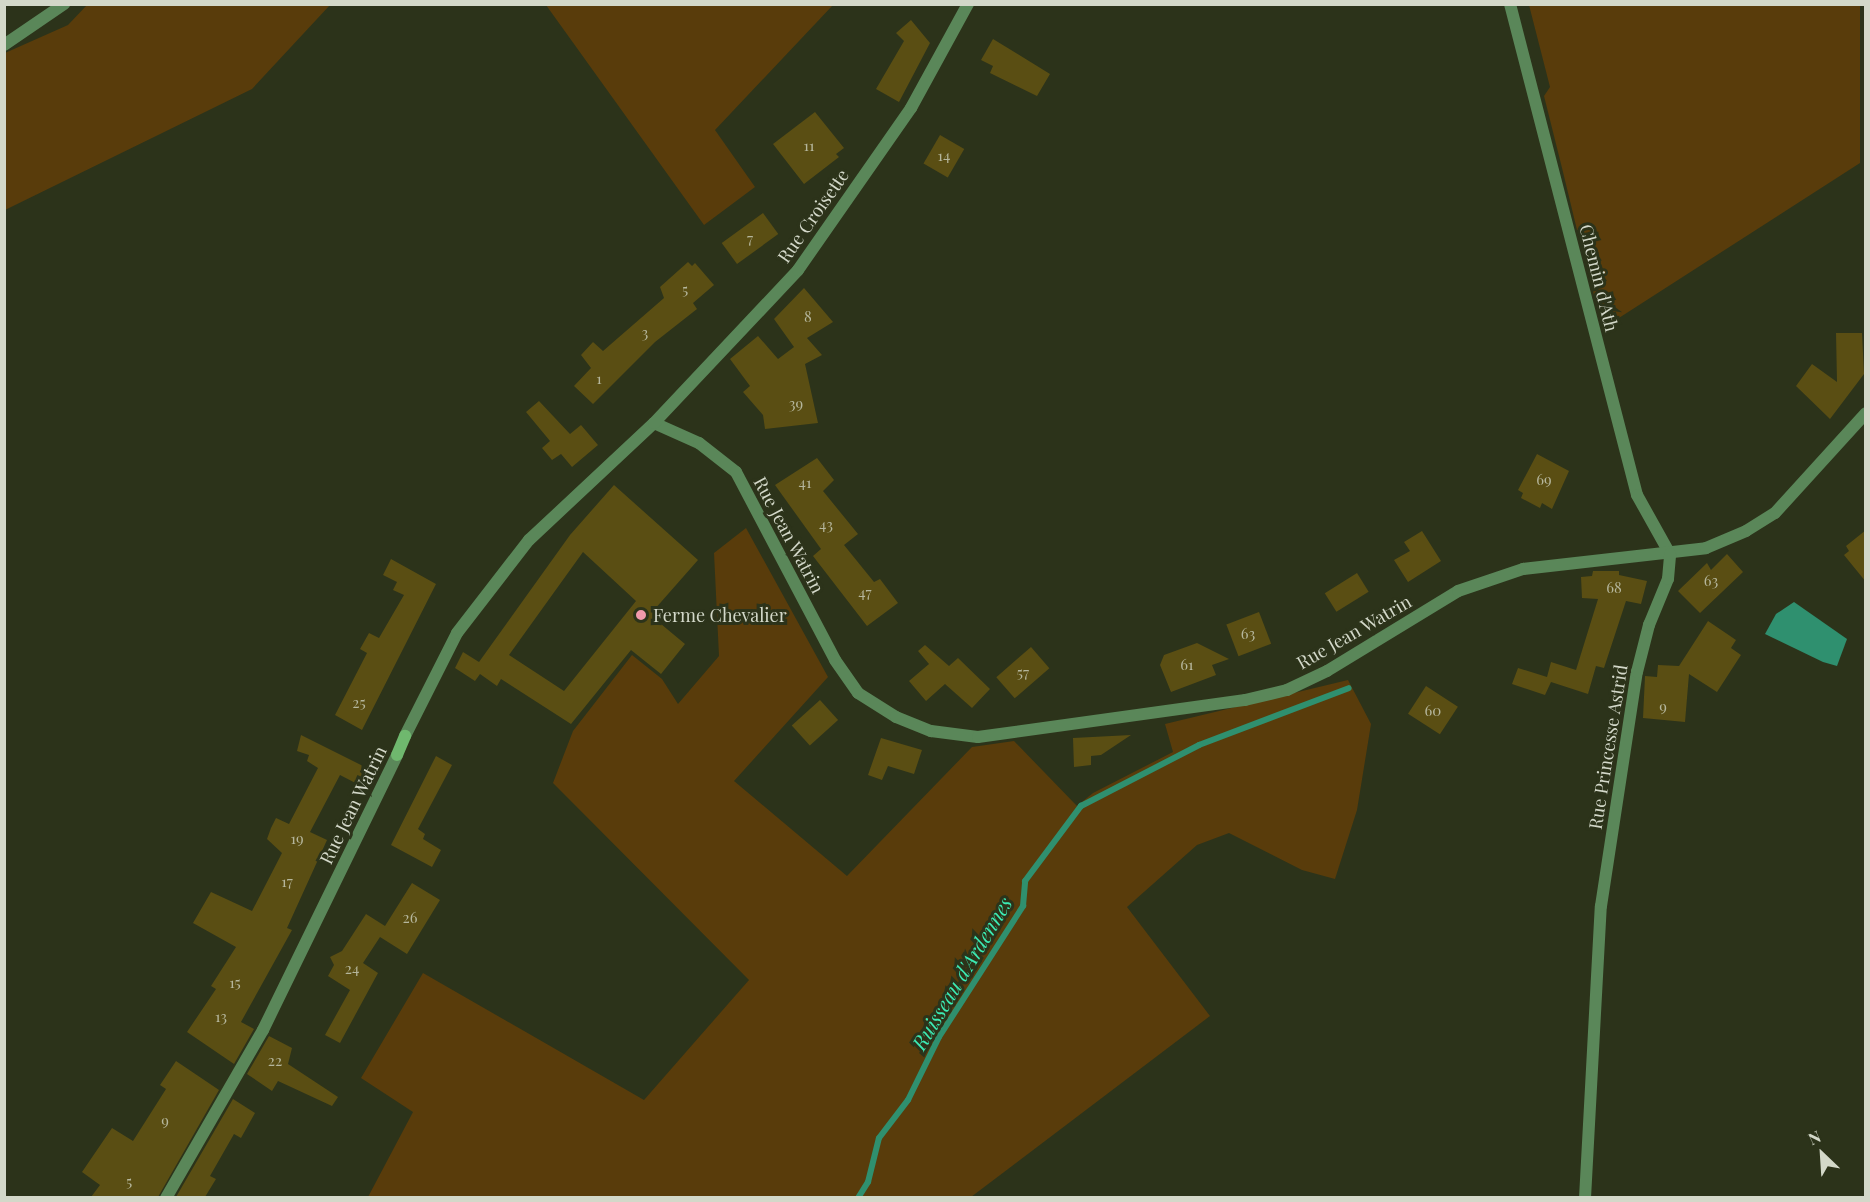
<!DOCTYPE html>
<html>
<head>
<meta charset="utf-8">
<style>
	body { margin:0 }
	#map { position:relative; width:1870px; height:1202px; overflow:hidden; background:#2c331a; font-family:"Playfair Display",serif }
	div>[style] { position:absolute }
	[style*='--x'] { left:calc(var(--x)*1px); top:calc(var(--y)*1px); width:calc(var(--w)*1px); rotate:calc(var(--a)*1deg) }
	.green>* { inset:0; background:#593c0b }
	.water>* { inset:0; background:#2f906f }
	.stream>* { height:6px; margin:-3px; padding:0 3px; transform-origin:3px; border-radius:3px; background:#2f906f }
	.building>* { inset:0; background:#5a4e13; transform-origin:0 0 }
	.street>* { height:12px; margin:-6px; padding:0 6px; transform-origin:6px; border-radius:6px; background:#5a8759 }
	.secondary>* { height:12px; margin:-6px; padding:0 6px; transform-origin:6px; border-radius:6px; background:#6fb86e }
	.dots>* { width:16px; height:16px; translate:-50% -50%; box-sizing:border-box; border:3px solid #2c331a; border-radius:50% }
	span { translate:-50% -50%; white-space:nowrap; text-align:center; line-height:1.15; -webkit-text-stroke:6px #2c331a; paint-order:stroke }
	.number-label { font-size:15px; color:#b5b69c }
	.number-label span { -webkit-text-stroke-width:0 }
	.street-label { font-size:18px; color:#d3d8c9 }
	.poi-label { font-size:18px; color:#d3d8c9 }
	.left { translate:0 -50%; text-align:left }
	.water-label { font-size:20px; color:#3cebb4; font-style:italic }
	.frame { position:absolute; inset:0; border:6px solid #d3d8c9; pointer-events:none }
	.north { position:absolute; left:1792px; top:1124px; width:60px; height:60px; -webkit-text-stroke:4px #2c331a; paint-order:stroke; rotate:335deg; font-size:16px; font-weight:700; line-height:24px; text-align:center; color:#d3d8c9 }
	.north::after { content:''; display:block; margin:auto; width:21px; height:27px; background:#d3d8c9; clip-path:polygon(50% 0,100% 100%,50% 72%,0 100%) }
</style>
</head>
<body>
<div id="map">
	<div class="green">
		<div style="clip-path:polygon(87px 5px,87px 4px,330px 5px,252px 89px,5px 210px,5px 53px,68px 25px)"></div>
		<div style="clip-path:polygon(546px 5px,833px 5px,715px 130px,755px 187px,704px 225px)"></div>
		<div style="clip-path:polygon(1529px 5px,1860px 5px,1860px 163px,1608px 325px,1597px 307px,1587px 268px,1593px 263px,1584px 232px,1577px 230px,1563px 172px,1544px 96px,1550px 87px)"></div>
		<div style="clip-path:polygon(746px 528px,828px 677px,734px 781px,847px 876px,972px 747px,1014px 741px,1077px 806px,1093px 793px,1173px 752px,1165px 724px,1348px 680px,1371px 724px,1357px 810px,1335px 879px,1302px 870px,1229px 833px,1197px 845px,1127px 907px,1210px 1016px,971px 1197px,368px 1197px,413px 1112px,361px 1078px,423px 973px,644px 1100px,749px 980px,553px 783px,573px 731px,632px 655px,662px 679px,678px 704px,719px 656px,714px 553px)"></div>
	</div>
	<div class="water">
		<div style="clip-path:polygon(1794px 602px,1847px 639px,1837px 666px,1823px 662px,1765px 634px,1776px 614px)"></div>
	</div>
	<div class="stream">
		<div style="--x:858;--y:1198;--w:19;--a:-58"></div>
		<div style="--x:868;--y:1182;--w:45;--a:-76"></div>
		<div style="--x:879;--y:1138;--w:48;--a:-52.7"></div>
		<div style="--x:908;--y:1100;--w:70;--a:-63.8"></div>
		<div style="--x:939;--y:1037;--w:156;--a:-57.3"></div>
		<div style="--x:1023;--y:906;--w:25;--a:-85"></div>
		<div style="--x:1025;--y:881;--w:94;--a:-53.3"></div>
		<div style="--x:1081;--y:806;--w:133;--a:-27.3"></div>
		<div style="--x:1199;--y:745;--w:160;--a:-20.8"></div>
	</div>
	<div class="building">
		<div style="clip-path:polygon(911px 20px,930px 43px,899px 102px,876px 89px,904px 41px,896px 33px)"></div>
		<div style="clip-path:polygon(993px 39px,1050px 74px,1037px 96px,990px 73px,993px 66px,981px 60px)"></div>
		<div style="clip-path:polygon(815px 112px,844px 148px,836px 154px,839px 157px,804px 184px,773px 144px)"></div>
		<div style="left:940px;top:135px;width:28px;height:33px;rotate:30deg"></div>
		<div style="left:763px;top:213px;width:26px;height:51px;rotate:54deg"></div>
		<div style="clip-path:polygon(688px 262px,692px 266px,695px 263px,714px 285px,693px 303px,697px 309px,655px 342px,593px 404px,574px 386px,591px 368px,581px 355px,593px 342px,603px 351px,664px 298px,660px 287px)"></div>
		<div style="clip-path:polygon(804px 288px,833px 322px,807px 338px,822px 355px,805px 364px,818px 423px,765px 429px,763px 415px,743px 392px,750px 386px,730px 359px,758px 336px,778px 359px,794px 347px,774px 319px)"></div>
		<div style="clip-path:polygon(1836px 333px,1862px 333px,1864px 374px,1830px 419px,1796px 386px,1812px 364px,1837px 382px)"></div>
		<div style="clip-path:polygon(539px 401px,570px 434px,581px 425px,598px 445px,572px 467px,561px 454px,552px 460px,542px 448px,550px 441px,526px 412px)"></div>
		<div style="clip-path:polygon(1537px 454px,1569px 471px,1552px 509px,1542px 503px,1540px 508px,1521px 498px,1523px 493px,1518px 490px)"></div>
		<div style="clip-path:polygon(817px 458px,834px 480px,823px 491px,858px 534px,844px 545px,874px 582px,880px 579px,898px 603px,867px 626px,813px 556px,821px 549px,775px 485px)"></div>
		<div style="clip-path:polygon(evenodd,614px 485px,698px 560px,654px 610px,659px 614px,655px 619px,685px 644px,661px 674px,631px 650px,571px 724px,501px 679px,497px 686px,480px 674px,475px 681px,455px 668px,463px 652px,479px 662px,570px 535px,614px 485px,583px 552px,636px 601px,564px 691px,509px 655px,583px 552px)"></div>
		<div style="clip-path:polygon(1866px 530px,1866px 582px,1844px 555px,1849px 551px,1846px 546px)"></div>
		<div style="clip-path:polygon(1422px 531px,1441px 561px,1408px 582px,1394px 560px,1410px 551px,1404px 542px)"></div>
		<div style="clip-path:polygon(1727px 554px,1743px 572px,1700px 613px,1678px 591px,1707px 563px,1711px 570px)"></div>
		<div style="clip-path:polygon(391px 559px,436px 584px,362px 730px,335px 715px,367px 653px,360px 649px,369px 633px,379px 638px,404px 595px,393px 590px,397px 582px,383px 575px)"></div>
		<div style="clip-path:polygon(1593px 571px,1619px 571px,1619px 575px,1647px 581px,1641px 604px,1626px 601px,1604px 668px,1596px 666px,1588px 694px,1551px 682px,1545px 695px,1512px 684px,1518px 668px,1547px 677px,1551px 662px,1576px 670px,1598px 599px,1582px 598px,1581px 577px,1592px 576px)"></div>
		<div style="left:1357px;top:573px;width:22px;height:38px;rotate:58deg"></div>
		<div style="left:1259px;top:612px;width:34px;height:35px;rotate:69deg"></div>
		<div style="clip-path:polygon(1708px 621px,1736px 640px,1731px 648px,1741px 655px,1717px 692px,1689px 674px,1685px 722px,1643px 718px,1645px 676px,1657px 677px,1658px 665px,1679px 666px)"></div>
		<div style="clip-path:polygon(1197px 643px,1229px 659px,1212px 665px,1216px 675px,1171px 692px,1160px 665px,1164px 655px)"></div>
		<div style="clip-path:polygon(925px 645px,949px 666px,958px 658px,990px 689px,972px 708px,945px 684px,926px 701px,909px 681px,929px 664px,918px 651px)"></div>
		<div style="left:1031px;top:647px;width:28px;height:46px;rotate:49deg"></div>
		<div style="left:1426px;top:686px;width:38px;height:33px;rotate:33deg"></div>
		<div style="left:820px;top:700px;width:27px;height:38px;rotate:48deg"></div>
		<div style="clip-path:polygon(301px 735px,375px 772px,367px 789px,340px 775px,310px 832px,327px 840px,287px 928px,292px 930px,241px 1022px,254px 1029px,234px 1064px,187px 1032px,216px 989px,211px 986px,236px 947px,193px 923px,211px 892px,252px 911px,282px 853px,267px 839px,271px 828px,276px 818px,289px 824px,318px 768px,307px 761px,309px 755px,297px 751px)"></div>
		<div style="clip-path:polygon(1131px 735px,1101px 755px,1091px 756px,1091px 765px,1074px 767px,1073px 738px)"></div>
		<div style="clip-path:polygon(881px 738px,922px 750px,914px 774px,888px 766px,882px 780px,868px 775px)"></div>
		<div style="clip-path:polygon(436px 756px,452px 765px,418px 829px,425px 834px,423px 839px,441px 850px,432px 867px,391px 845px)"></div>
		<div style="clip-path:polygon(412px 883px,440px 900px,407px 954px,380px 937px,363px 963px,378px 973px,340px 1043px,325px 1035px,350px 990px,328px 976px,334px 965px,330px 957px,342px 951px,366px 914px,385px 926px)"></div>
		<div style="clip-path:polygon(269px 1036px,292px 1048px,288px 1064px,338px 1097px,332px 1106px,278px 1081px,272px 1091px,247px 1074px)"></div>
		<div style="clip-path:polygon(176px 1061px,219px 1090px,158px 1197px,91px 1197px,100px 1185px,82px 1172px,112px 1128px,133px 1141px,166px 1089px,160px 1085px)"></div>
		<div style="clip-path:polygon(233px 1099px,255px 1113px,241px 1138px,234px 1134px,210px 1176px,216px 1179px,205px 1197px,176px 1197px)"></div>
	</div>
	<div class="street">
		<div style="--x:1510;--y:4;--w:507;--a:75.5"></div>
		<div style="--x:1637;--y:495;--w:68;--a:60.8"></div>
		<div style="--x:4;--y:45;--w:73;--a:-34.3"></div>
		<div style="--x:654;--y:423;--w:49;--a:24"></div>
		<div style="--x:699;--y:443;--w:47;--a:38.1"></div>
		<div style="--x:736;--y:472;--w:212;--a:62.2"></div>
		<div style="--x:835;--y:660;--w:40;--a:55.1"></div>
		<div style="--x:858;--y:693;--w:45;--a:32.3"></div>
		<div style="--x:896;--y:717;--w:38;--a:22"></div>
		<div style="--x:931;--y:731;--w:47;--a:7.3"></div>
		<div style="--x:978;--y:737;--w:270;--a:-7.9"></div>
		<div style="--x:1245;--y:700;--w:43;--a:-13.4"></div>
		<div style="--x:1287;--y:690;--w:44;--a:-25.4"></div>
		<div style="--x:1327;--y:671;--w:153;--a:-31.4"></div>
		<div style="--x:1458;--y:591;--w:69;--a:-18.7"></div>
		<div style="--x:1523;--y:569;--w:184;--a:-6.5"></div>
		<div style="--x:1706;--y:548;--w:43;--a:-23"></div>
		<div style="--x:1746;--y:531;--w:34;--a:-32"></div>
		<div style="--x:1775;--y:513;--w:135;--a:-47.7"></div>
		<div style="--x:405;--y:736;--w:115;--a:-63.2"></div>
		<div style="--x:457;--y:633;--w:118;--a:-52.3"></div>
		<div style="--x:529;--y:540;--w:171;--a:-43.1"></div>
		<div style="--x:654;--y:423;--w:210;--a:-46.7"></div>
		<div style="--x:798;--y:270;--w:198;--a:-55.1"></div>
		<div style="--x:911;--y:108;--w:119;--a:-61.3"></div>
		<div style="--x:166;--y:1198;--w:194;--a:-60"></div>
		<div style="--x:263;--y:1030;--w:306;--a:-64"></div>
		<div style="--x:1585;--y:1198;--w:292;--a:-86.9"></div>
		<div style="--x:1601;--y:906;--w:237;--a:-81.3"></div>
		<div style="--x:1637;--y:672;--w:49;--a:-75.7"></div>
		<div style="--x:1649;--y:625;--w:50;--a:-67.6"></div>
		<div style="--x:1668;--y:579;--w:25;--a:-85"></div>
	</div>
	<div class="secondary">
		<div style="--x:397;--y:755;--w:21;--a:-67"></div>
	</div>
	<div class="dots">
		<div style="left:641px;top:615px;background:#f29aac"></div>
	</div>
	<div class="number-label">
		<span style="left:809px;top:146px">11</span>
		<span style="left:944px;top:156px">14</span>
		<span style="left:750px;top:239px">7</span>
		<span style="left:685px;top:290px">5</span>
		<span style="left:808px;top:317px">8</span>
		<span style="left:645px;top:333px">3</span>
		<span style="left:599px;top:379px">1</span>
		<span style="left:796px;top:404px">39</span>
		<span style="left:1544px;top:480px">69</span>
		<span style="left:805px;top:483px">41</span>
		<span style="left:826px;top:525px">43</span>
		<span style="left:1711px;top:581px">63</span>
		<span style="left:1614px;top:588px">68</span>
		<span style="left:865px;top:593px">47</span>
		<span style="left:1248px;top:634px">63</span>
		<span style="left:1187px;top:665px">61</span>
		<span style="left:1023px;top:673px">57</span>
		<span style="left:359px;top:703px">25</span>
		<span style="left:1663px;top:707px">9</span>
		<span style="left:1433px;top:711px">60</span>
		<span style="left:297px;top:839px">19</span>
		<span style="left:287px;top:882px">17</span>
		<span style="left:410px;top:918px">26</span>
		<span style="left:352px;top:969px">24</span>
		<span style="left:235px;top:983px">15</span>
		<span style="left:221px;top:1017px">13</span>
		<span style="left:275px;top:1061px">22</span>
		<span style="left:165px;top:1121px">9</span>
		<span style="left:129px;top:1182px">5</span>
	</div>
	<div class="street-label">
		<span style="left:813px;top:216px;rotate:-55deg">Rue Croisette</span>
		<span style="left:1599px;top:278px;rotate:76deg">Chemin d'Ath</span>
		<span style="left:789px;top:535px;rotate:62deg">Rue Jean Watrin</span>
		<span style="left:1354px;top:632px;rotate:-30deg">Rue Jean Watrin</span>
		<span style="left:1608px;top:747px;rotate:-81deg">Rue Princesse Astrid</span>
		<span style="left:353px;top:805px;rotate:-64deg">Rue Jean Watrin</span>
	</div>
	<div class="poi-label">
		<span class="left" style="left:653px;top:615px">Ferme Chevalier</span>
	</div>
	<div class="water-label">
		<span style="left:961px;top:973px;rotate:-59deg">Ruisseau d'Ardennes</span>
	</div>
	<div class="frame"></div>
	<div class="north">N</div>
</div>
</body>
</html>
